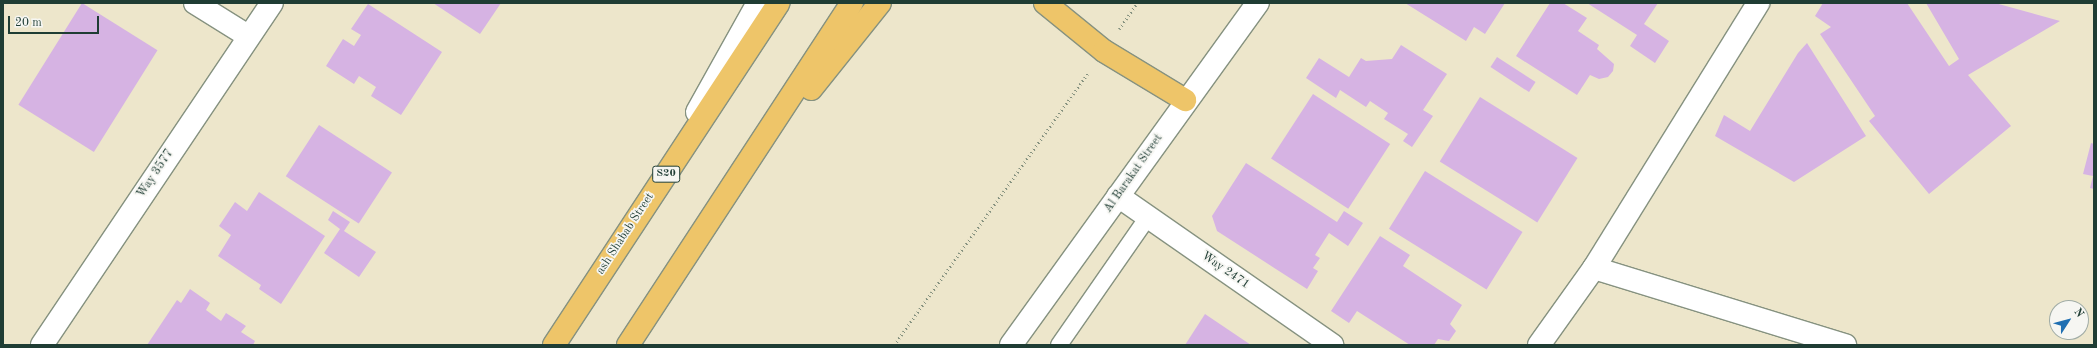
<!DOCTYPE html>
<html>
<head>
<meta charset="utf-8">
<style>
	body { margin:0 }
	#map { position:relative; width:2097px; height:348px; overflow:hidden; background:#ede6cb; font-family:"Old Standard TT",serif }
	div>[style] { position:absolute }
	[style*='--x'] { left:calc(var(--x)*1px); top:calc(var(--y)*1px); width:calc(var(--w)*1px); rotate:calc(var(--a)*1deg) }
	.building>* { inset:0; background:#d6b3e3; transform-origin:0 0 }
	.path>* { height:2.5px; margin-top:-1.25px; transform-origin:0; background:repeating-linear-gradient(90deg,#869280 0 1px,transparent 0 4px) }
	.roads { filter:drop-shadow(1px 0 #869280) drop-shadow(-1px 0 #869280) drop-shadow(0 1px #869280) drop-shadow(0 -1px #869280) }
	.service>* { height:16px; margin:-8px; padding:0 8px; transform-origin:8px; border-radius:8px; background:#fff }
	.minor>* { height:22px; margin:-11px; padding:0 11px; transform-origin:11px; border-radius:11px; background:#fff }
	.tertiary>* { height:22px; margin:-11px; padding:0 11px; transform-origin:11px; border-radius:11px; background:#fff }
	.primary>* { height:22px; margin:-11px; padding:0 11px; transform-origin:11px; border-radius:11px; background:#eec569 }
	span { translate:-50% -50%; white-space:nowrap; text-align:center; line-height:1.15; -webkit-text-stroke:3.5px #f6f6f2; paint-order:stroke }
	.shield-label span { padding:1px 3px; background:#f6f6f2; border:1px solid; border-radius:3px; -webkit-text-stroke-width:0 }
	.shield-label { font-size:11px; color:#1f3d34; font-weight:700 }
	.street-label { font-size:12px; color:#1f3d34 }
	.frame { position:absolute; inset:0; border:4px solid #1f3d34; pointer-events:none }
	.north { position:absolute; left:2049px; top:300px; width:40px; height:40px; box-sizing:border-box; background:#f6f6f2; border:1px solid #a0aca6; border-radius:50%; rotate:54deg; font-size:11px; font-weight:700; line-height:16px; text-align:center; color:#1f3d34 }
	.north::after { content:''; display:block; margin:auto; width:14px; height:18px; background:#1f6fb2; clip-path:polygon(50% 0,100% 100%,50% 72%,0 100%) }
	.scale { position:absolute; left:8px; top:16px; width:91px; height:18px; box-sizing:border-box; border:2px solid #1f3d34; border-top:0; padding-left:5px; font-size:12px; line-height:14px; white-space:nowrap; color:#1f3d34; -webkit-text-stroke:3px #f6f6f2; paint-order:stroke }
</style>
</head>
<body>
<div id="map">
	<div class="building">
		<div style="left:82px;top:3px;width:89px;height:120px;rotate:32deg"></div>
		<div style="clip-path:polygon(433px 3px,501px 3px,480px 34px)"></div>
		<div style="clip-path:polygon(1405px 3px,1505px 3px,1485px 34px,1474px 27px,1466px 41px)"></div>
		<div style="clip-path:polygon(1550px 3px,1563px 3px,1587px 18px,1578px 31px,1599px 45px,1597px 49px,1614px 64px,1613px 71px,1608px 77px,1599px 79px,1590px 75px,1577px 95px,1516px 56px)"></div>
		<div style="clip-path:polygon(1587px 3px,1658px 3px,1644px 24px,1669px 41px,1655px 63px,1630px 46px,1637px 35px)"></div>
		<div style="clip-path:polygon(1823px 3px,1907px 3px,1949px 66px,1959px 59px,1926px 3px,1995px 3px,2060px 21px,1968px 75px,2011px 126px,1929px 194px,1869px 121px,1875px 116px,1820px 34px,1831px 27px,1815px 16px)"></div>
		<div style="clip-path:polygon(368px 4px,442px 52px,401px 115px,371px 96px,376px 87px,359px 76px,354px 84px,326px 66px,343px 39px,354px 46px,361px 35px,351px 29px)"></div>
		<div style="clip-path:polygon(1807px 43px,1866px 136px,1794px 182px,1715px 136px,1724px 115px,1750px 131px,1798px 53px)"></div>
		<div style="clip-path:polygon(1401px 45px,1447px 74px,1423px 110px,1433px 116px,1412px 147px,1403px 141px,1408px 134px,1384px 119px,1388px 113px,1370px 101px,1366px 107px,1340px 90px,1336px 98px,1306px 78px,1319px 58px,1349px 77px,1361px 58px,1366px 61px,1392px 59px)"></div>
		<div style="left:1497px;top:57px;width:46px;height:12px;rotate:33deg"></div>
		<div style="left:1313px;top:94px;width:92px;height:77px;rotate:33deg"></div>
		<div style="left:1480px;top:97px;width:115px;height:76px;rotate:32deg"></div>
		<div style="left:319px;top:125px;width:87px;height:61px;rotate:33deg"></div>
		<div style="clip-path:polygon(2091px 143px,2094px 144px,2094px 189px,2090px 188px,2093px 176px,2083px 174px)"></div>
		<div style="clip-path:polygon(1246px 163px,1337px 222px,1344px 211px,1363px 223px,1348px 246px,1329px 233px,1315px 255px,1320px 258px,1313px 268px,1318px 271px,1307px 289px,1217px 231px,1212px 216px)"></div>
		<div style="left:1425px;top:171px;width:115px;height:68px;rotate:32deg"></div>
		<div style="clip-path:polygon(259px 192px,325px 236px,281px 304px,259px 289px,261px 285px,218px 256px,231px 235px,219px 226px,235px 202px,247px 211px)"></div>
		<div style="clip-path:polygon(333px 211px,350px 222px,344px 231px,376px 252px,359px 277px,324px 253px,340px 229px,328px 220px)"></div>
		<div style="clip-path:polygon(1380px 236px,1410px 255px,1403px 266px,1462px 305px,1450px 324px,1456px 331px,1449px 341px,1438px 339px,1434px 345px,1410px 345px,1357px 311px,1349px 323px,1331px 311px)"></div>
		<div style="clip-path:polygon(190px 289px,210px 303px,206px 310px,221px 321px,226px 313px,246px 326px,241px 332px,255px 341px,253px 345px,147px 345px,177px 300px,181px 303px)"></div>
		<div style="clip-path:polygon(1205px 314px,1251px 345px,1185px 345px)"></div>
	</div>
	<div class="path">
		<div style="--x:1119;--y:29;--w:32;--a:-55"></div>
		<div style="--x:894;--y:345;--w:335;--a:-54.5"></div>
	</div>
	<div class="roads">
		<div class="service">
			<div style="--x:1059;--y:345;--w:156;--a:-55.2"></div>
		</div>
		<div class="minor">
			<div style="--x:195;--y:3;--w:62;--a:31.9"></div>
			<div style="--x:1118;--y:196;--w:261;--a:34.8"></div>
			<div style="--x:1594;--y:268;--w:263;--a:17.1"></div>
			<div style="--x:42;--y:345;--w:412;--a:-56.1"></div>
			<div style="--x:1539;--y:345;--w:95;--a:-54.5"></div>
			<div style="--x:1594;--y:268;--w:312;--a:-58.2"></div>
		</div>
		<div class="tertiary">
			<div style="--x:697;--y:112;--w:125;--a:-60.8"></div>
			<div style="--x:1011;--y:345;--w:422;--a:-54.2"></div>
		</div>
		<div class="primary">
			<div style="--x:1045;--y:3;--w:76;--a:39.1"></div>
			<div style="--x:1104;--y:51;--w:95;--a:31.2"></div>
			<div style="--x:811;--y:89;--w:110;--a:-51.3"></div>
			<div style="--x:554;--y:345;--w:409;--a:-56.7"></div>
			<div style="--x:628;--y:345;--w:409;--a:-56.8"></div>
		</div>
	</div>
	<div class="shield-label">
		<span style="left:666px;top:174px">S20</span>
	</div>
	<div class="street-label">
		<span style="left:156px;top:174px;rotate:-56deg">Way 3577</span>
		<span style="left:1134px;top:174px;rotate:-55deg">Al Barakat Street</span>
		<span style="left:626px;top:234px;rotate:-57deg">ash Shabab Street</span>
		<span style="left:1225px;top:271px;rotate:35deg">Way 2471</span>
	</div>
	<div class="frame"></div>
	<div class="north">N</div>
	<div class="scale">20 m</div>
</div>
</body>
</html>
